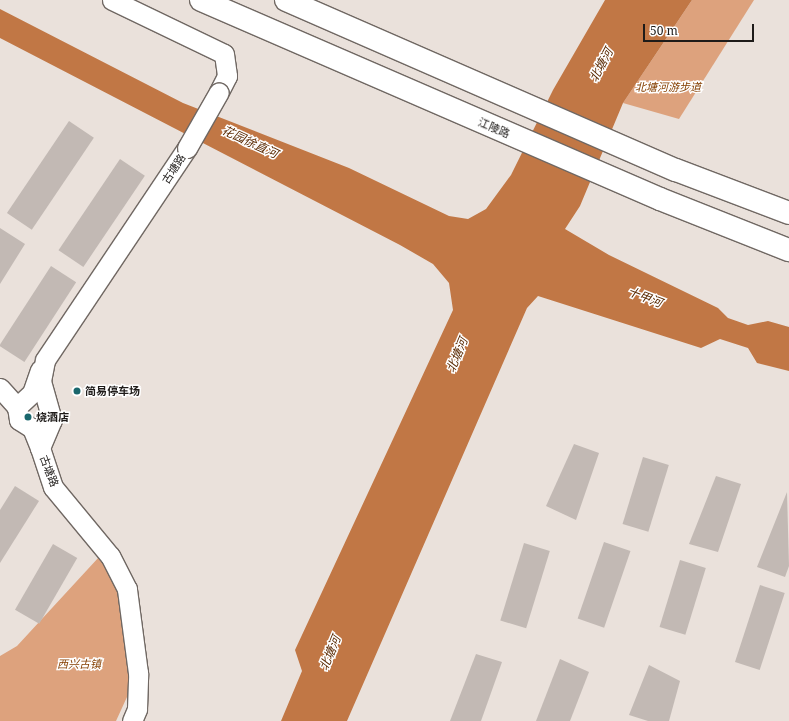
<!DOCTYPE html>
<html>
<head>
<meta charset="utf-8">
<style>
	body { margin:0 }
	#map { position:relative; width:789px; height:721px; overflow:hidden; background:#eae1db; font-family:"Noto Serif","Noto Sans SC",serif }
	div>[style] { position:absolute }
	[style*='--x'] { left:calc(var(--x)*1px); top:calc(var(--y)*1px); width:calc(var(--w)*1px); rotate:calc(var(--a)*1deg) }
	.green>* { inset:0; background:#dda27d }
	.water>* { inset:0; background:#c17745 }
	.building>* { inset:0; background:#c2b9b4; transform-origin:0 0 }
	.roads { filter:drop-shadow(1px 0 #706863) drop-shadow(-1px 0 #706863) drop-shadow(0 1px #706863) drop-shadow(0 -1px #706863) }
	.minor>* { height:19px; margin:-9.5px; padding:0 9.5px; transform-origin:9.5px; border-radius:9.5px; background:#fff }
	.major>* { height:22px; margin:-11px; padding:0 11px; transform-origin:11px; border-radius:11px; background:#fff }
	.bridges { filter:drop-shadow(1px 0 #706863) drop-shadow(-1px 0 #706863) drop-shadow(0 1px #706863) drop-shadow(0 -1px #706863) }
	.minor-bridge>* { height:19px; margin:-9.5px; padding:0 9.5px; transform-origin:9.5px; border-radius:9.5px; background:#fff }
	.dots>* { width:11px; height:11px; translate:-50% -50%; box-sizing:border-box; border:2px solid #fff; border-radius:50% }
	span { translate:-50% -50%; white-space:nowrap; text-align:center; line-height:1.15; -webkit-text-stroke:3px #fff; paint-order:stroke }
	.park-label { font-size:11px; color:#853f00; font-style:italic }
	.street-label { font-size:11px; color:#1e1b19 }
	.poi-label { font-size:11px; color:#1e1b19; font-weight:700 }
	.left { translate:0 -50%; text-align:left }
	.water-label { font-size:12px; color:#592800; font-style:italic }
	.scale { position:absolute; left:643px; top:24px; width:111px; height:18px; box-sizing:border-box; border:2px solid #1e1b19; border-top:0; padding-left:5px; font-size:12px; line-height:14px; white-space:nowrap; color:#1e1b19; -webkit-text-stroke:3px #fff; paint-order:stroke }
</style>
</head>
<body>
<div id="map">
	<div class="green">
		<div style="clip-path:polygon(692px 0,754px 0,679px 119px,623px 103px)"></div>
		<div style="clip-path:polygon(99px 557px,133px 617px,138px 673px,116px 721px,0 721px,0 656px,17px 646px)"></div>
	</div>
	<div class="water">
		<div style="clip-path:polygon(605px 0,692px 0,623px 103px,580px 206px,565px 229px,609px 255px,718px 308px,728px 318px,748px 325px,768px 321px,789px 327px,789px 371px,757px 363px,748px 348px,720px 339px,701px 348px,538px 296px,527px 308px,347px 721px,281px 721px,302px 671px,295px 650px,453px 310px,449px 283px,433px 264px,400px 245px,0 38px,0 9px,183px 103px,349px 168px,449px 216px,468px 219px,486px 209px,511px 175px,553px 90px)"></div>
	</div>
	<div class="building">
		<div style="left:69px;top:121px;width:30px;height:111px;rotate:34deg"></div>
		<div style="left:120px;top:159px;width:30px;height:110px;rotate:34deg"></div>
		<div style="clip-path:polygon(0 228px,25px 244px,0 284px)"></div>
		<div style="left:51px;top:266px;width:30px;height:95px;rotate:33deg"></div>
		<div style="clip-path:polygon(574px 444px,599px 453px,576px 520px,546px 506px)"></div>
		<div style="left:643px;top:457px;width:27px;height:70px;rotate:17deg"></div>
		<div style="clip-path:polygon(716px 476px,741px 484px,718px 552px,689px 544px)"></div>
		<div style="clip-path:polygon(15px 486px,39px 501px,0 563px,0 510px)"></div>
		<div style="clip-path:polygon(787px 492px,789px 566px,785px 577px,757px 567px)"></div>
		<div style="left:604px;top:542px;width:28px;height:81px;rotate:19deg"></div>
		<div style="left:524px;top:543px;width:27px;height:81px;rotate:17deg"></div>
		<div style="left:53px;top:544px;width:28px;height:76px;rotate:30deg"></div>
		<div style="left:680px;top:560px;width:27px;height:70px;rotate:17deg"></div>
		<div style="left:760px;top:585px;width:26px;height:81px;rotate:18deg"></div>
		<div style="clip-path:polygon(476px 654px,502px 662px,481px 721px,450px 721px)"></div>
		<div style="clip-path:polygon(560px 659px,589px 672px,570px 721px,536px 721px)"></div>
		<div style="clip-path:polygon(649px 665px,680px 681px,669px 721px,648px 721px,629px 715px)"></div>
	</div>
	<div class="roads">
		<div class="minor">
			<div style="--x:112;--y:0;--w:124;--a:25.7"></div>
			<div style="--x:224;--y:54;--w:22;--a:82"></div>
			<div style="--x:227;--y:76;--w:18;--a:117"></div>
			<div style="--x:40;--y:370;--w:24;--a:109"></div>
			<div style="--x:32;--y:393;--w:21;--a:137"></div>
			<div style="--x:17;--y:407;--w:13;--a:81"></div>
			<div style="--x:19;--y:420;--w:15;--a:32"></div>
			<div style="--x:32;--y:428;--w:22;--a:68"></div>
			<div style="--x:0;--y:388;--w:25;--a:48"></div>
			<div style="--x:132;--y:721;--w:13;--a:-67"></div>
			<div style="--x:137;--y:709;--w:36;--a:-88"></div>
			<div style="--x:138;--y:673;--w:85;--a:-97.5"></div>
			<div style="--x:127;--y:589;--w:37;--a:-117"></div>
			<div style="--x:110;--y:556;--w:89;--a:-129.6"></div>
			<div style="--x:53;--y:487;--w:41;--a:-108.4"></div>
			<div style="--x:40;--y:448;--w:30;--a:-67"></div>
			<div style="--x:52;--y:420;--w:41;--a:-105.8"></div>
			<div style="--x:41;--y:381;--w:21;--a:-79"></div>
			<div style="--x:45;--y:360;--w:255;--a:-56.2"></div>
		</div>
		<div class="major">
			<div style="--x:201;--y:0;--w:500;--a:23.44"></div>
			<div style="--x:660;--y:199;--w:139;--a:21.6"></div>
			<div style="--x:286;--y:0;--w:425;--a:23.6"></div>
			<div style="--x:676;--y:170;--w:121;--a:20.8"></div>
		</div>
	</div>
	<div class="bridges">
		<div class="minor-bridge">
			<div style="--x:187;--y:148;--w:64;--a:-60.3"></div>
		</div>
	</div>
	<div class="dots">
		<div style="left:77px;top:391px;background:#1a676d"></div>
		<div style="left:28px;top:417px;background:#1a676d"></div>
	</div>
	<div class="park-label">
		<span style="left:668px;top:87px">北塘河游步道</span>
		<span style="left:79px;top:664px">西兴古镇</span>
	</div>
	<div class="street-label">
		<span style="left:494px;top:128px;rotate:23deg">江陵路</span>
		<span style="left:174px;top:169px;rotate:-57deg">古塘路</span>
		<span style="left:49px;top:471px;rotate:69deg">古塘路</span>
	</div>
	<div class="poi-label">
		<span class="left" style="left:85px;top:391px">简易停车场</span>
		<span class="left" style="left:36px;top:417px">烧酒店</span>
	</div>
	<div class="water-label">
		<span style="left:601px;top:65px;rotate:-62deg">北塘河</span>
		<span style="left:250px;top:142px;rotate:25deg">花园徐直河</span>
		<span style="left:645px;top:297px;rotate:21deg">十甲河</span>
		<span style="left:457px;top:355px;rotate:-67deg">北塘河</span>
		<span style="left:330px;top:653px;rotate:-67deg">北塘河</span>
	</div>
	<div class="scale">50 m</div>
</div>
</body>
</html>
